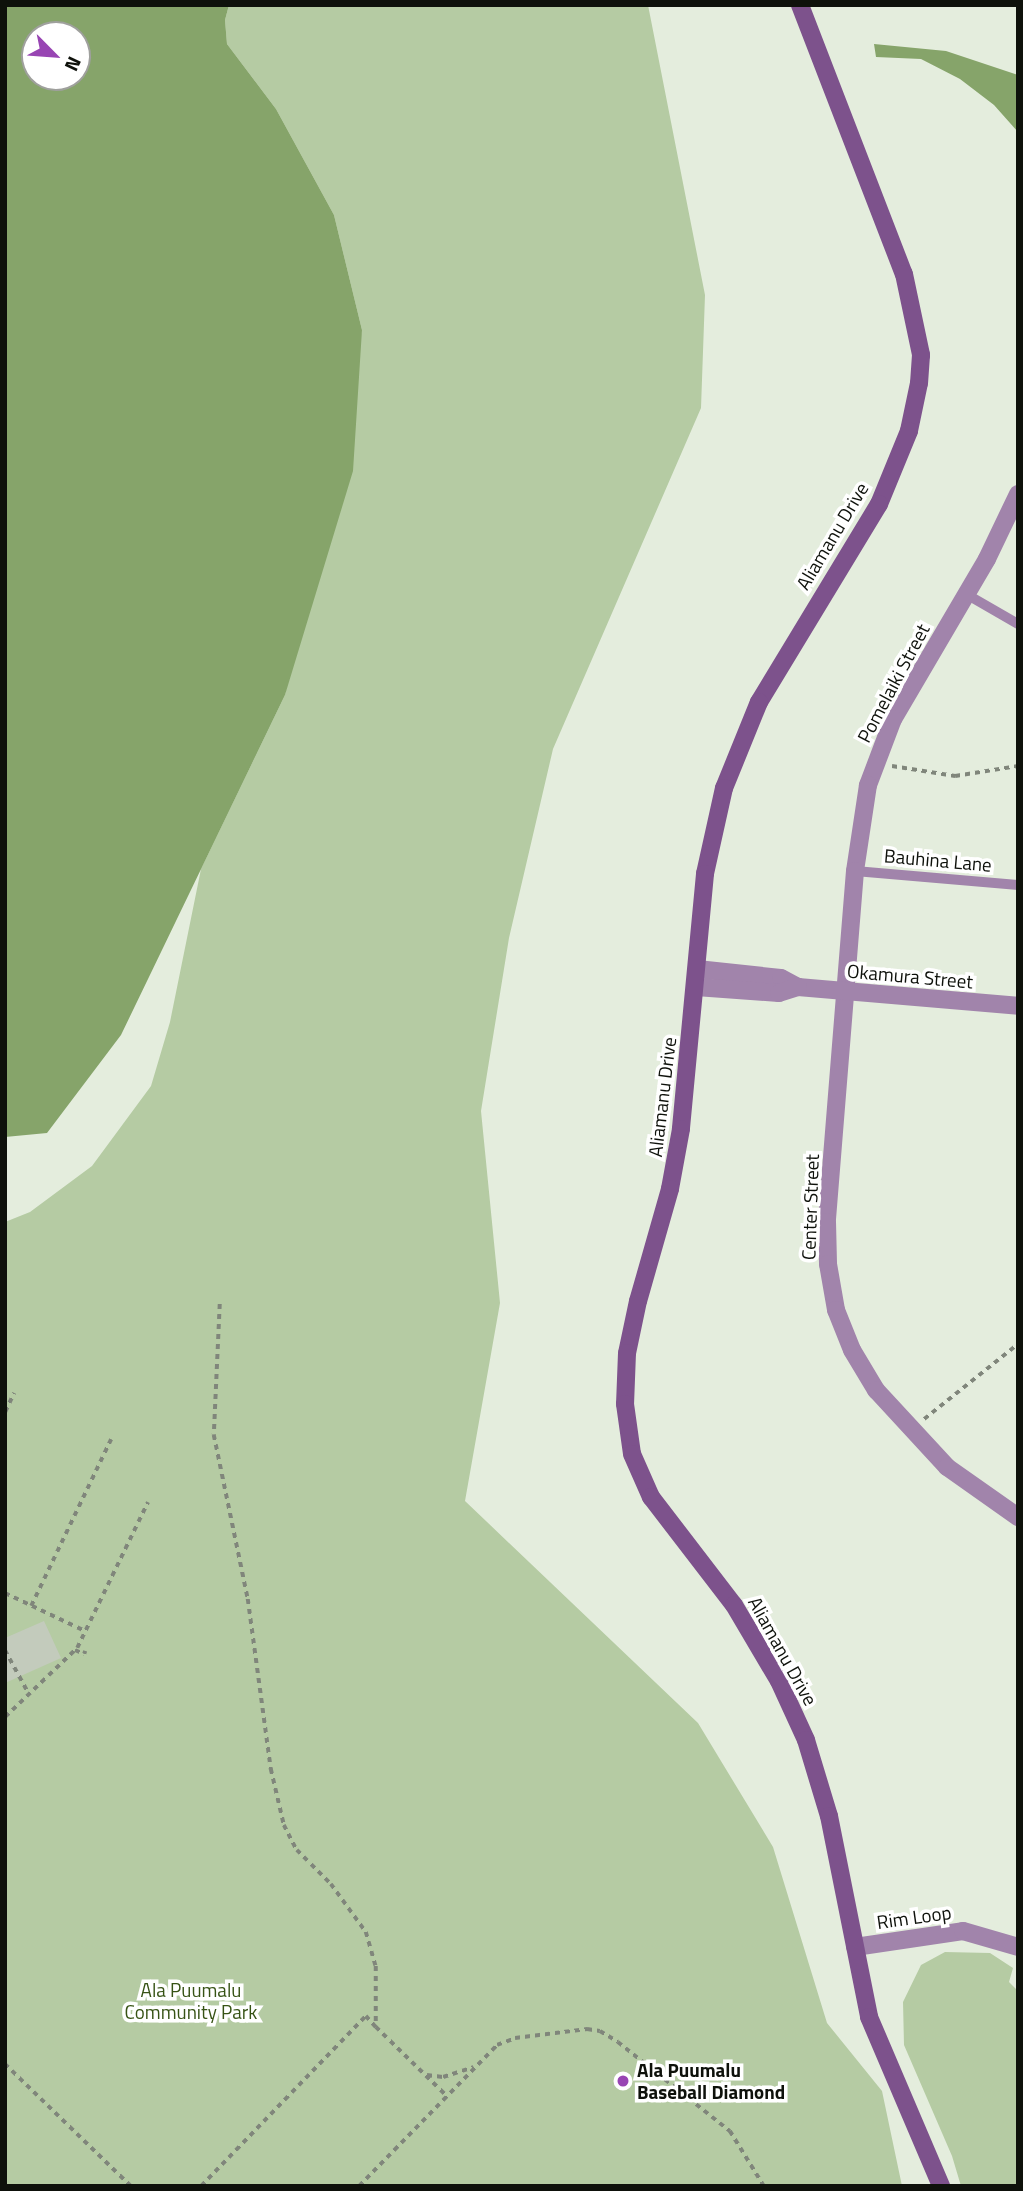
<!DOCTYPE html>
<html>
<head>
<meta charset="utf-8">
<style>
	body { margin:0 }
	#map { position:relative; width:1023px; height:2191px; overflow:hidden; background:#e4eddd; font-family:"Titillium Web",sans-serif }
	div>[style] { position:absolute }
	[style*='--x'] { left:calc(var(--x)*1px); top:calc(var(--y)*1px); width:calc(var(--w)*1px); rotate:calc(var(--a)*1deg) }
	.green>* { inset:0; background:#b5cba3 }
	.water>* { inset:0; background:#86a46a }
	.building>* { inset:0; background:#c3cbbc }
	.path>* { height:3.5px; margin-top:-1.75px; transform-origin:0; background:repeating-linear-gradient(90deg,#80867b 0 5px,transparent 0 10px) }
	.lane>* { height:10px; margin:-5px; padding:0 5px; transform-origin:5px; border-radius:5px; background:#a184ab }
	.street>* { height:18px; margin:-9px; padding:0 9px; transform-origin:9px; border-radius:9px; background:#a184ab }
	.secondary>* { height:18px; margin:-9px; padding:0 9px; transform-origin:9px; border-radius:9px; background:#7d528c }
	.dots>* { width:19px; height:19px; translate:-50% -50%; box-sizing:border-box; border:4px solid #fff; border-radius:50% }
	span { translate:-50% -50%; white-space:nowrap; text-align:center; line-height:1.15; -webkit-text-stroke:7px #fff; paint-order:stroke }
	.street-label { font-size:19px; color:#0e110b }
	.park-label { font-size:19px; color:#375315 }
	.poi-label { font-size:19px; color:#0e110b; font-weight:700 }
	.left { translate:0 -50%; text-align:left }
	.frame { position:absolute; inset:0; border:7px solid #0e110b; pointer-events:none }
	.north { position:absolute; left:21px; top:21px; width:70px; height:70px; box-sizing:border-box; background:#fff; border:2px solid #9fa09d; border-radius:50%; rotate:115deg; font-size:19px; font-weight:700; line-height:28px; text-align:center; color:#0e110b }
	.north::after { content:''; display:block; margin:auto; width:24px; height:32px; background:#9845b3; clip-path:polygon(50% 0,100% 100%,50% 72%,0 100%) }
</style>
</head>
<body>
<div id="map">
	<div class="green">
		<div style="clip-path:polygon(229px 5px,648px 5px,705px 295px,701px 408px,553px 749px,509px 938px,481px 1111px,500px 1303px,465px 1501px,698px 1723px,773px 1847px,827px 2023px,882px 2091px,902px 2186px,5px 2186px,5px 1222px,30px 1212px,92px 1166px,151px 1086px,170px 1022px,201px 869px,285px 695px,362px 330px,334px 215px,276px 109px,227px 44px,225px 20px)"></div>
		<div style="clip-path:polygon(945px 1952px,990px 1953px,1013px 1968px,1009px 1982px,1018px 1991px,1018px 2186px,961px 2186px,952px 2156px,904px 2045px,903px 2002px,921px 1965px)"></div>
	</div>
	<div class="water">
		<div style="clip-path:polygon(evenodd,5px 5px,229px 5px,225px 20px,227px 44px,276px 109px,334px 215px,362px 330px,353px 471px,285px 695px,121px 1035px,47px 1133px,5px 1137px,5px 5px,35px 35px,77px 35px,77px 77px,35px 77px,35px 35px)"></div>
		<div style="clip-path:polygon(874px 44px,946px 51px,1018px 75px,1018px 132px,994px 105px,960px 79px,921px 59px,876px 57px)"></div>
	</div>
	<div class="building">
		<div style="clip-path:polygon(44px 1621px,61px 1658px,5px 1683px,5px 1638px)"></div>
	</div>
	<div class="path">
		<div style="--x:892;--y:766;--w:64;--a:9"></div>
		<div style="--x:955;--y:776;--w:64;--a:-9"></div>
		<div style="--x:220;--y:1304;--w:131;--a:92.6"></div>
		<div style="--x:214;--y:1435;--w:167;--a:78.3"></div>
		<div style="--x:248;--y:1599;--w:172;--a:82.3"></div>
		<div style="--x:271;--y:1769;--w:57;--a:76.9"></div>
		<div style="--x:284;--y:1825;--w:28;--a:63"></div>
		<div style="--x:297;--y:1850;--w:48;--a:45"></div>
		<div style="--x:331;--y:1884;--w:59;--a:53.9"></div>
		<div style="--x:366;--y:1932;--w:35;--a:74"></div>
		<div style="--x:376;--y:1966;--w:61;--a:90"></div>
		<div style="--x:376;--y:2027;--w:99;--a:44.2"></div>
		<div style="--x:5;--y:1412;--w:21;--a:-65"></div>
		<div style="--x:924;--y:1419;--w:120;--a:-38.6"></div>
		<div style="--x:5;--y:1593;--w:89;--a:25.4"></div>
		<div style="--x:31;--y:1606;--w:185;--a:-64.4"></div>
		<div style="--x:5;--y:1650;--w:50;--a:61.4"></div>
		<div style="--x:75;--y:1650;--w:10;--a:24"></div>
		<div style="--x:84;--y:1654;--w:3;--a:-72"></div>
		<div style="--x:5;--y:1717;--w:100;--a:-43.8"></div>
		<div style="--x:77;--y:1648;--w:162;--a:-64.1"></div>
		<div style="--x:5;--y:2064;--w:175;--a:44.1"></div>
		<div style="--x:427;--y:2075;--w:16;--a:7"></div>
		<div style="--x:443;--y:2077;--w:32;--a:-18"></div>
		<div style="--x:201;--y:2186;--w:237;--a:-45.9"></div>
		<div style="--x:366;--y:2016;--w:15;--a:48"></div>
		<div style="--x:359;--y:2186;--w:197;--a:-45.6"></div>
		<div style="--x:497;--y:2045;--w:19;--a:-21"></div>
		<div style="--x:515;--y:2038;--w:73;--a:-7.1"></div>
		<div style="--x:587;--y:2029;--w:13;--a:9"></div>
		<div style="--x:600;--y:2031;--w:21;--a:31"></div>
		<div style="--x:618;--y:2042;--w:143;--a:38.5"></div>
		<div style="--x:730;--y:2131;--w:65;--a:58.3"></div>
	</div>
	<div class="lane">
		<div style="--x:966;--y:594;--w:60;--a:30"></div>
		<div style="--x:855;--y:871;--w:164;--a:4.9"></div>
	</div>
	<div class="street">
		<div style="--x:1018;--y:494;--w:72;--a:115.5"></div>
		<div style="--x:987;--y:559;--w:186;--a:120.4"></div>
		<div style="--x:893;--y:719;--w:71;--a:110.7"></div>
		<div style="--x:868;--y:785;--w:87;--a:98.6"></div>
		<div style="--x:855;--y:871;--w:352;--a:94.6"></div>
		<div style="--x:827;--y:1222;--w:42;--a:88.6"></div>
		<div style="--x:828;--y:1264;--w:47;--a:80.1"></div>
		<div style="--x:836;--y:1310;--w:43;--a:68.2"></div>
		<div style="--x:852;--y:1350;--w:47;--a:59"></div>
		<div style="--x:876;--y:1390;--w:105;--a:47.3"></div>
		<div style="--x:947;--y:1467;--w:87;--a:35.2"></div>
		<div style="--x:697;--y:969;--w:84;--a:6.1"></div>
		<div style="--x:781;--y:978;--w:19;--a:28"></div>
		<div style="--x:798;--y:987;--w:221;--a:4.9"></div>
		<div style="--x:696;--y:987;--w:83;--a:4.1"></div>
		<div style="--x:779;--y:993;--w:20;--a:-18"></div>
		<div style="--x:855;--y:1947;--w:109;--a:-8.4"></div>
		<div style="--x:963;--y:1931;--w:57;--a:16.2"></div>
	</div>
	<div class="secondary">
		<div style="--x:800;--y:5;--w:288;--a:68.9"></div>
		<div style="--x:904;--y:274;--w:83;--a:78.1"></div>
		<div style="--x:921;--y:355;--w:28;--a:94"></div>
		<div style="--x:919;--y:383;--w:49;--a:101.8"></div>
		<div style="--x:909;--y:431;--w:79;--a:112.3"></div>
		<div style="--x:879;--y:504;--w:232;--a:121.2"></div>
		<div style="--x:759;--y:702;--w:93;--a:112.1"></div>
		<div style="--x:724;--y:788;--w:88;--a:102.5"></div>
		<div style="--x:705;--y:874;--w:256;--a:95.4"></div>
		<div style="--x:681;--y:1129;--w:61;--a:100.4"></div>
		<div style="--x:670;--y:1189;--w:116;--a:105.9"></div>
		<div style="--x:638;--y:1301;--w:53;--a:101.9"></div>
		<div style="--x:627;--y:1353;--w:51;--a:92.2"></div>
		<div style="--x:625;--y:1404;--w:50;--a:82"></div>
		<div style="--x:632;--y:1454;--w:47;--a:66.2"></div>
		<div style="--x:651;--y:1497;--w:136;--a:52.5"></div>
		<div style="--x:734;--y:1605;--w:88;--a:59.4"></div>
		<div style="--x:779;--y:1681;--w:65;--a:65.4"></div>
		<div style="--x:806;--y:1740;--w:79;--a:73.2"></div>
		<div style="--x:829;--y:1816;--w:205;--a:78.7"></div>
		<div style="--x:869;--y:2017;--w:184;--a:66.9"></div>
	</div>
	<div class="dots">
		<div style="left:623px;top:2081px;background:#9845b3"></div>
	</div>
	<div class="street-label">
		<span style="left:832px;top:536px;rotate:-59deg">Aliamanu Drive</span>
		<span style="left:893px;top:683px;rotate:-62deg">Pomelaiki Street</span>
		<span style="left:938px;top:860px;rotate:5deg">Bauhina Lane</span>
		<span style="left:910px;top:976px;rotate:5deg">Okamura Street</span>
		<span style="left:662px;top:1097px;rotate:-83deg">Aliamanu Drive</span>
		<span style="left:810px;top:1207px;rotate:-88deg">Center Street</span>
		<span style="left:783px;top:1651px;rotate:61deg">Aliamanu Drive</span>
		<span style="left:914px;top:1917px;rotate:-8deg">Rim Loop</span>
	</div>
	<div class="park-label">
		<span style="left:191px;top:2001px">Ala Puumalu<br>Community Park</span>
	</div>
	<div class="poi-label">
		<span class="left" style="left:637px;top:2081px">Ala Puumalu<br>Baseball Diamond</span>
	</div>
	<div class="frame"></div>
	<div class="north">N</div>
</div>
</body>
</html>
